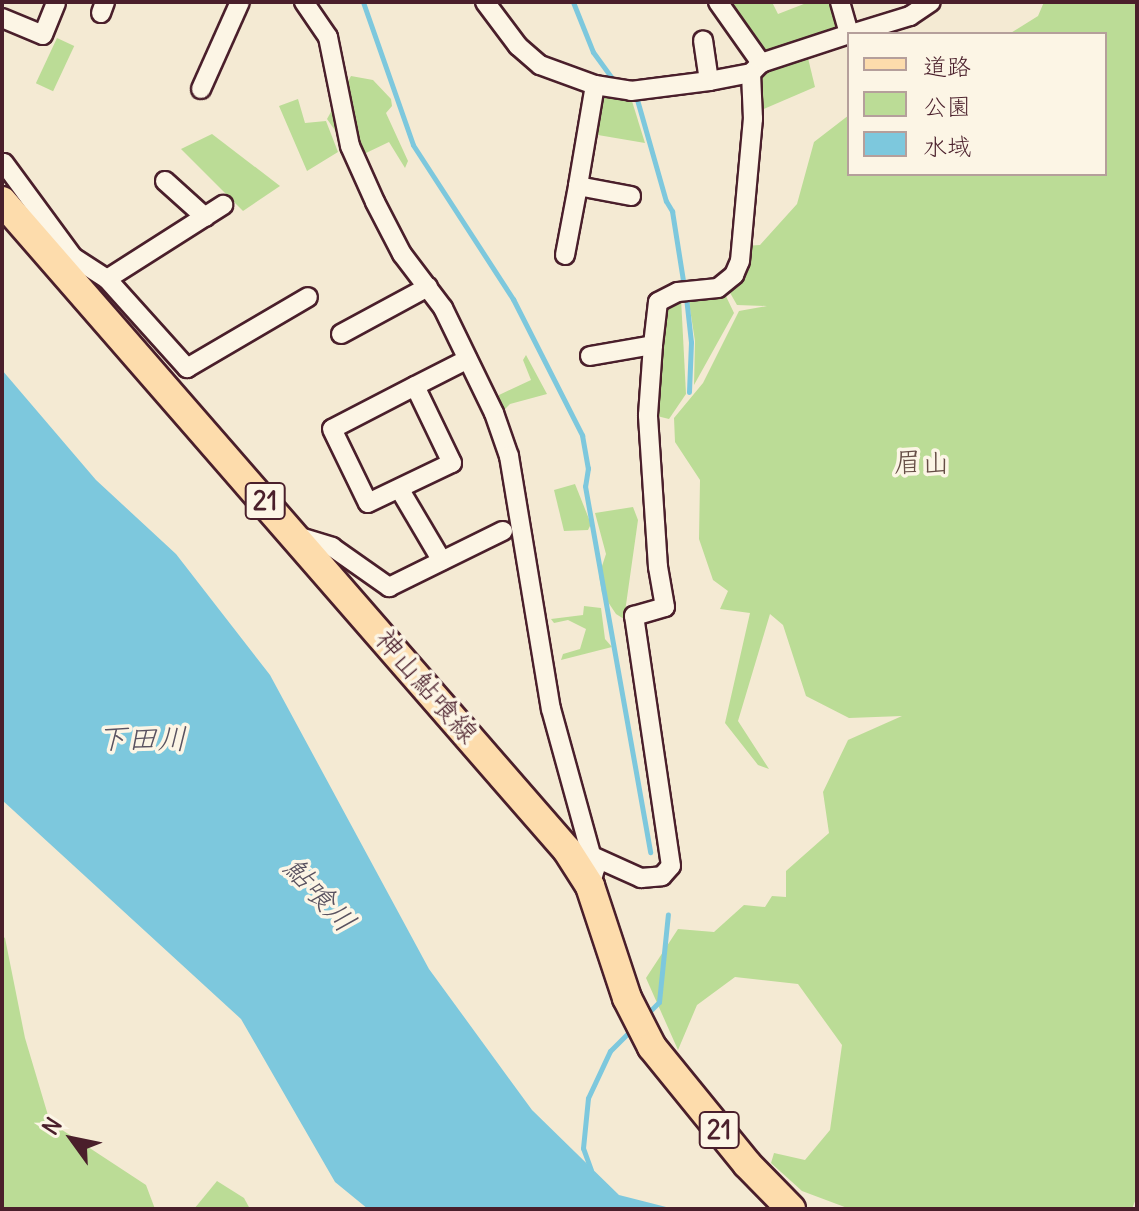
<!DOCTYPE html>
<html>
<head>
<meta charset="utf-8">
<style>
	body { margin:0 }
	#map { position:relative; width:1139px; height:1211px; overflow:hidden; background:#f4ead3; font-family:Delius,"Klee One",sans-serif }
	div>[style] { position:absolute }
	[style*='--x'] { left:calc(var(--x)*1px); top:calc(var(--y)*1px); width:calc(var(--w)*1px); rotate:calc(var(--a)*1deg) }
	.green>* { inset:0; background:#bbdc96; transform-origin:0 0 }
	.water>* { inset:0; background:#7dc8dd }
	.stream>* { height:5px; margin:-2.5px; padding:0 2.5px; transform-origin:2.5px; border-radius:2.5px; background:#7dc8dd }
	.roads { filter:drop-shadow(2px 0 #4a1f2b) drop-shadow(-2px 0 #4a1f2b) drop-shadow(0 2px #4a1f2b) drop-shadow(0 -2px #4a1f2b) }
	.minor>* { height:18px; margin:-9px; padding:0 9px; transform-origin:9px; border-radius:9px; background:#fcf5e5 }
	.primary>* { height:28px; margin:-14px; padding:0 14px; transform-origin:14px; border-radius:14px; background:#fddcac }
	span { translate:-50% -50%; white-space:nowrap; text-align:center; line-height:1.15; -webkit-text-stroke:7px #fcf5e5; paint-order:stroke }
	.shield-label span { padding:2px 6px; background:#fcf5e5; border:2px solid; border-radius:6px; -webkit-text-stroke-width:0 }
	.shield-label { font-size:26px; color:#4a1f2b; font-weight:700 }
	.park-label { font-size:28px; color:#664e46 }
	.street-label { font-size:28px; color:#4a1f2b }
	.water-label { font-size:30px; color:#595260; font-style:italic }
	.frame { position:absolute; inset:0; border:4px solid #4a1f2b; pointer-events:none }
	.legend { position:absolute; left:847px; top:32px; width:260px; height:144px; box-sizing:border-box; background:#fcf5e5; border:2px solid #b59f9b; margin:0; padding:10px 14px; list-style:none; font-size:24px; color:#4a1f2b }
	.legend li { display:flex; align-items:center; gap:16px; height:40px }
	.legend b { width:40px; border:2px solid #b59f9b }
	.north { position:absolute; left:32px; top:1099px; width:80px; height:80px; -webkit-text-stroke:6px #fcf5e5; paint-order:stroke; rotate:303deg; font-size:22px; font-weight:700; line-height:32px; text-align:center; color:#4a1f2b }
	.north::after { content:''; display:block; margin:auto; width:28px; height:36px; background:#4a1f2b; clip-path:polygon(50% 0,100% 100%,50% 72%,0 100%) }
</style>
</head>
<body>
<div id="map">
	<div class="green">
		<div style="clip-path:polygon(727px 2px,772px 2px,778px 14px,809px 2px,829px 2px,838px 27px,762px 52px)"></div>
		<div style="clip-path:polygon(1044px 2px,1137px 2px,1137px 1196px,1132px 1209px,850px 1209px,802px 1191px,771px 1163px,774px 1153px,805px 1160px,830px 1130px,842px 1045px,798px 984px,735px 977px,697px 1005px,678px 1050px,646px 978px,678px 929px,714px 932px,744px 905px,765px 907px,772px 896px,786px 897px,786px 871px,829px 833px,823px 792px,848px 740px,902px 716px,849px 718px,806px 696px,783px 625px,770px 614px,738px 721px,769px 769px,758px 765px,725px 723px,750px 613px,720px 609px,728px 591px,713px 580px,699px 539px,700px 480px,675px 442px,674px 418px,703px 383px,739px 311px,767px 306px,737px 305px,729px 291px,744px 246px,760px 245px,797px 204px,814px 142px,849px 115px,849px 174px,1105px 174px,1105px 34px,1009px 34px,1038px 16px)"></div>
		<div style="left:57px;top:38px;width:19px;height:50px;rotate:25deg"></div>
		<div style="clip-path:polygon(807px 54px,815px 87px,759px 111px,757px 78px,761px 72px)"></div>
		<div style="clip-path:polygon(351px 76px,373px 80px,391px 99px,392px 106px,386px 113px,408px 161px,405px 168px,389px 142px,366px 153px,344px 143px,327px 119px)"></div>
		<div style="clip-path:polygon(603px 93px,631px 98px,645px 143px,592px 134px,598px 97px)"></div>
		<div style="clip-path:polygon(298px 99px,305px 123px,326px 121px,338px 152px,307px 171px,279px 106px)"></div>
		<div style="clip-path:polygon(212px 134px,280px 186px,243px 211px,181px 149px)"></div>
		<div style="clip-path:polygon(723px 290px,734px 313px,694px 385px,695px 341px,688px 296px)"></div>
		<div style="clip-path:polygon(681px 298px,686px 394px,669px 419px,653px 415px,667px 305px)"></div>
		<div style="clip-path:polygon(526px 355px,547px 394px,510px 404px,503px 411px,497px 399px,499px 395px,531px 380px,523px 360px)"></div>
		<div style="clip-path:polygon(575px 484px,591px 524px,588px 530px,564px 531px,554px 490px)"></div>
		<div style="clip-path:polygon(633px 507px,638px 520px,624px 619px,616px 614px,602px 593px,599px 575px,606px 554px,595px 513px)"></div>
		<div style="clip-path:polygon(584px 606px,601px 608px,605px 639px,612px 647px,561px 660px,563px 654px,580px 649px,586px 629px,568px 620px,554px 623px,551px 619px,583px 615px)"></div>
		<div style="clip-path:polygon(2px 936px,5px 938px,25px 1038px,50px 1122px,146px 1185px,155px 1209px,2px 1209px)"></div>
		<div style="clip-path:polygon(217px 1181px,244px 1198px,250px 1209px,194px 1209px)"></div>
	</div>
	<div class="water">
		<div style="clip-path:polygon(2px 370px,96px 480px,176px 554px,270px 675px,429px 969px,532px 1110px,619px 1195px,674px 1209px,368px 1209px,335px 1182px,241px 1019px,2px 800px)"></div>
	</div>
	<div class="stream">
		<div style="--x:363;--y:2;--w:151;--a:70.7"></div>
		<div style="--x:413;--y:145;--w:184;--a:57"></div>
		<div style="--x:513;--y:299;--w:153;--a:63.1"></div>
		<div style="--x:582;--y:435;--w:34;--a:80"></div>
		<div style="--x:588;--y:468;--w:18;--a:99"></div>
		<div style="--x:585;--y:486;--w:372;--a:79.9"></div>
		<div style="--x:573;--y:2;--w:54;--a:68.2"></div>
		<div style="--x:593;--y:52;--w:36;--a:54"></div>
		<div style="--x:636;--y:96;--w:109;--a:74.1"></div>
		<div style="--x:666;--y:201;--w:12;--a:59"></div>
		<div style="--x:672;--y:211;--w:77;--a:81"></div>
		<div style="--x:686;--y:297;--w:45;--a:83.7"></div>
		<div style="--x:691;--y:342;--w:50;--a:92.3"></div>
		<div style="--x:646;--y:1015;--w:18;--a:-45"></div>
		<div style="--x:659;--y:1002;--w:88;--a:-84.2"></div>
		<div style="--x:591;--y:1170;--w:23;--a:-110"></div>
		<div style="--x:583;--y:1148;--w:50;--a:-84.3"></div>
		<div style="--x:588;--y:1098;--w:52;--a:-64.9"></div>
		<div style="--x:610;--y:1051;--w:33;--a:-45"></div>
	</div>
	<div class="roads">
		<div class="minor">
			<div style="--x:304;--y:2;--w:42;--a:55.6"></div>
			<div style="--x:328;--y:37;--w:111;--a:78.6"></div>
			<div style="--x:350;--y:146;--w:61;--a:65.9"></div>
			<div style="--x:375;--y:202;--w:59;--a:62.6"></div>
			<div style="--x:402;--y:254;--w:68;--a:52.8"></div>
			<div style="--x:443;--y:308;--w:117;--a:64.1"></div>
			<div style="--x:494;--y:413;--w:46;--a:70.8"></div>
			<div style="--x:509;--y:456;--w:256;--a:80.6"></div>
			<div style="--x:551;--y:709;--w:166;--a:74.6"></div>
			<div style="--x:595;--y:869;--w:18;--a:106"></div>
			<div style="--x:485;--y:2;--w:55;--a:53.1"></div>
			<div style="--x:518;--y:46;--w:29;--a:41"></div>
			<div style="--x:540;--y:65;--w:59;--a:20"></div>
			<div style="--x:595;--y:85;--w:36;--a:9"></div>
			<div style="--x:631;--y:91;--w:79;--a:-7.3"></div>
			<div style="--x:709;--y:81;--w:41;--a:-98.3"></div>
			<div style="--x:718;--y:2;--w:75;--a:54.8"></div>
			<div style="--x:761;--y:63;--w:11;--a:135"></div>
			<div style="--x:840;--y:2;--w:33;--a:74"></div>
			<div style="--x:101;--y:13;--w:12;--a:-70"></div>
			<div style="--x:2;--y:18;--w:44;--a:22.5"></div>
			<div style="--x:43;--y:35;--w:35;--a:-68"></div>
			<div style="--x:851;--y:34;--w:62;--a:-17"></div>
			<div style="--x:910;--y:16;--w:25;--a:-34"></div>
			<div style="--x:761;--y:63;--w:93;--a:-18.2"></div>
			<div style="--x:595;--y:85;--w:102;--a:99.6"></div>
			<div style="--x:578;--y:186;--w:54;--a:10.7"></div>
			<div style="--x:201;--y:89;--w:95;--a:-65.9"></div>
			<div style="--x:4;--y:163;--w:117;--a:53.7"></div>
			<div style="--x:165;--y:181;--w:54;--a:42"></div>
			<div style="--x:565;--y:255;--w:70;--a:-79.3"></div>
			<div style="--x:60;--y:267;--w:16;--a:-38"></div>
			<div style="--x:73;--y:257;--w:40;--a:32.9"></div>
			<div style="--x:107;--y:279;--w:138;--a:-32.5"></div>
			<div style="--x:107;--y:279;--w:120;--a:48"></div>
			<div style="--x:187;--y:368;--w:140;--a:-30.4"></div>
			<div style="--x:341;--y:334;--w:99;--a:-28.4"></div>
			<div style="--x:590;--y:356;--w:64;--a:-9.9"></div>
			<div style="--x:653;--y:345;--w:43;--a:-83.4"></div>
			<div style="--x:658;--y:302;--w:22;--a:-27"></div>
			<div style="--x:678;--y:292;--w:40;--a:-5.7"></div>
			<div style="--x:718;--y:288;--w:21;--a:-39"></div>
			<div style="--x:734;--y:275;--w:15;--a:-67"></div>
			<div style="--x:740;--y:261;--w:143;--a:-84.8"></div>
			<div style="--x:753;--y:119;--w:46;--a:-92.5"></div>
			<div style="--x:751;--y:73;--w:43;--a:169.2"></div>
			<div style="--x:415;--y:386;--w:93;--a:152.6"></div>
			<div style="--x:332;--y:429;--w:82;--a:64.1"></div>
			<div style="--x:368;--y:503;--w:93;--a:-25.5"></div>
			<div style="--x:452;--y:463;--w:85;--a:-115.7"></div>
			<div style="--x:415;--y:386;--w:59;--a:-27"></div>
			<div style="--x:400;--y:490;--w:82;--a:59.4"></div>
			<div style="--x:297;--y:536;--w:37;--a:17"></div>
			<div style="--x:332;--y:547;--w:70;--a:35.1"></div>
			<div style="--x:389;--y:587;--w:127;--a:-26.2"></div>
			<div style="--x:592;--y:856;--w:54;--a:24.2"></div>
			<div style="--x:641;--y:878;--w:21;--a:-5"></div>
			<div style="--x:662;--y:876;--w:13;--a:-48"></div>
			<div style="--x:671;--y:866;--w:253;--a:-98.4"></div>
			<div style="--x:634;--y:616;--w:32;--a:-16"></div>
			<div style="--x:665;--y:607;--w:41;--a:-99.9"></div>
			<div style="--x:658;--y:567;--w:152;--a:-93.8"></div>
			<div style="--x:648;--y:415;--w:70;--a:-85.9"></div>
		</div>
		<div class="primary">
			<div style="--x:2;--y:201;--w:860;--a:48.96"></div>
			<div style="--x:567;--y:850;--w:43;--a:57.4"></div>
			<div style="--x:590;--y:886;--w:118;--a:71.7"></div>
			<div style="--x:627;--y:998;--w:55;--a:63"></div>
			<div style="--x:652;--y:1047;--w:151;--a:50.9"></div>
			<div style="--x:747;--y:1164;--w:63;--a:45.6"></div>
		</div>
	</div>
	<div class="shield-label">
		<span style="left:265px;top:501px">21</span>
		<span style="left:719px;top:1130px">21</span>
	</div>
	<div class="park-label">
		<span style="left:922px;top:462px">眉山</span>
	</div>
	<div class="street-label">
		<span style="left:427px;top:686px;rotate:49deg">神山鮎喰線</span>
	</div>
	<div class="water-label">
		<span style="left:142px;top:738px">下田川</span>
		<span style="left:320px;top:894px;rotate:47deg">鮎喰川</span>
	</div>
	<div class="frame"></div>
	<ul class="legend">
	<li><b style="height:10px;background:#fddcac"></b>道路</li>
	<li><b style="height:22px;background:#bbdc96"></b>公園</li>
	<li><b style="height:22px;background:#7dc8dd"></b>水域</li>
	</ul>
	<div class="north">N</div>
</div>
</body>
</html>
